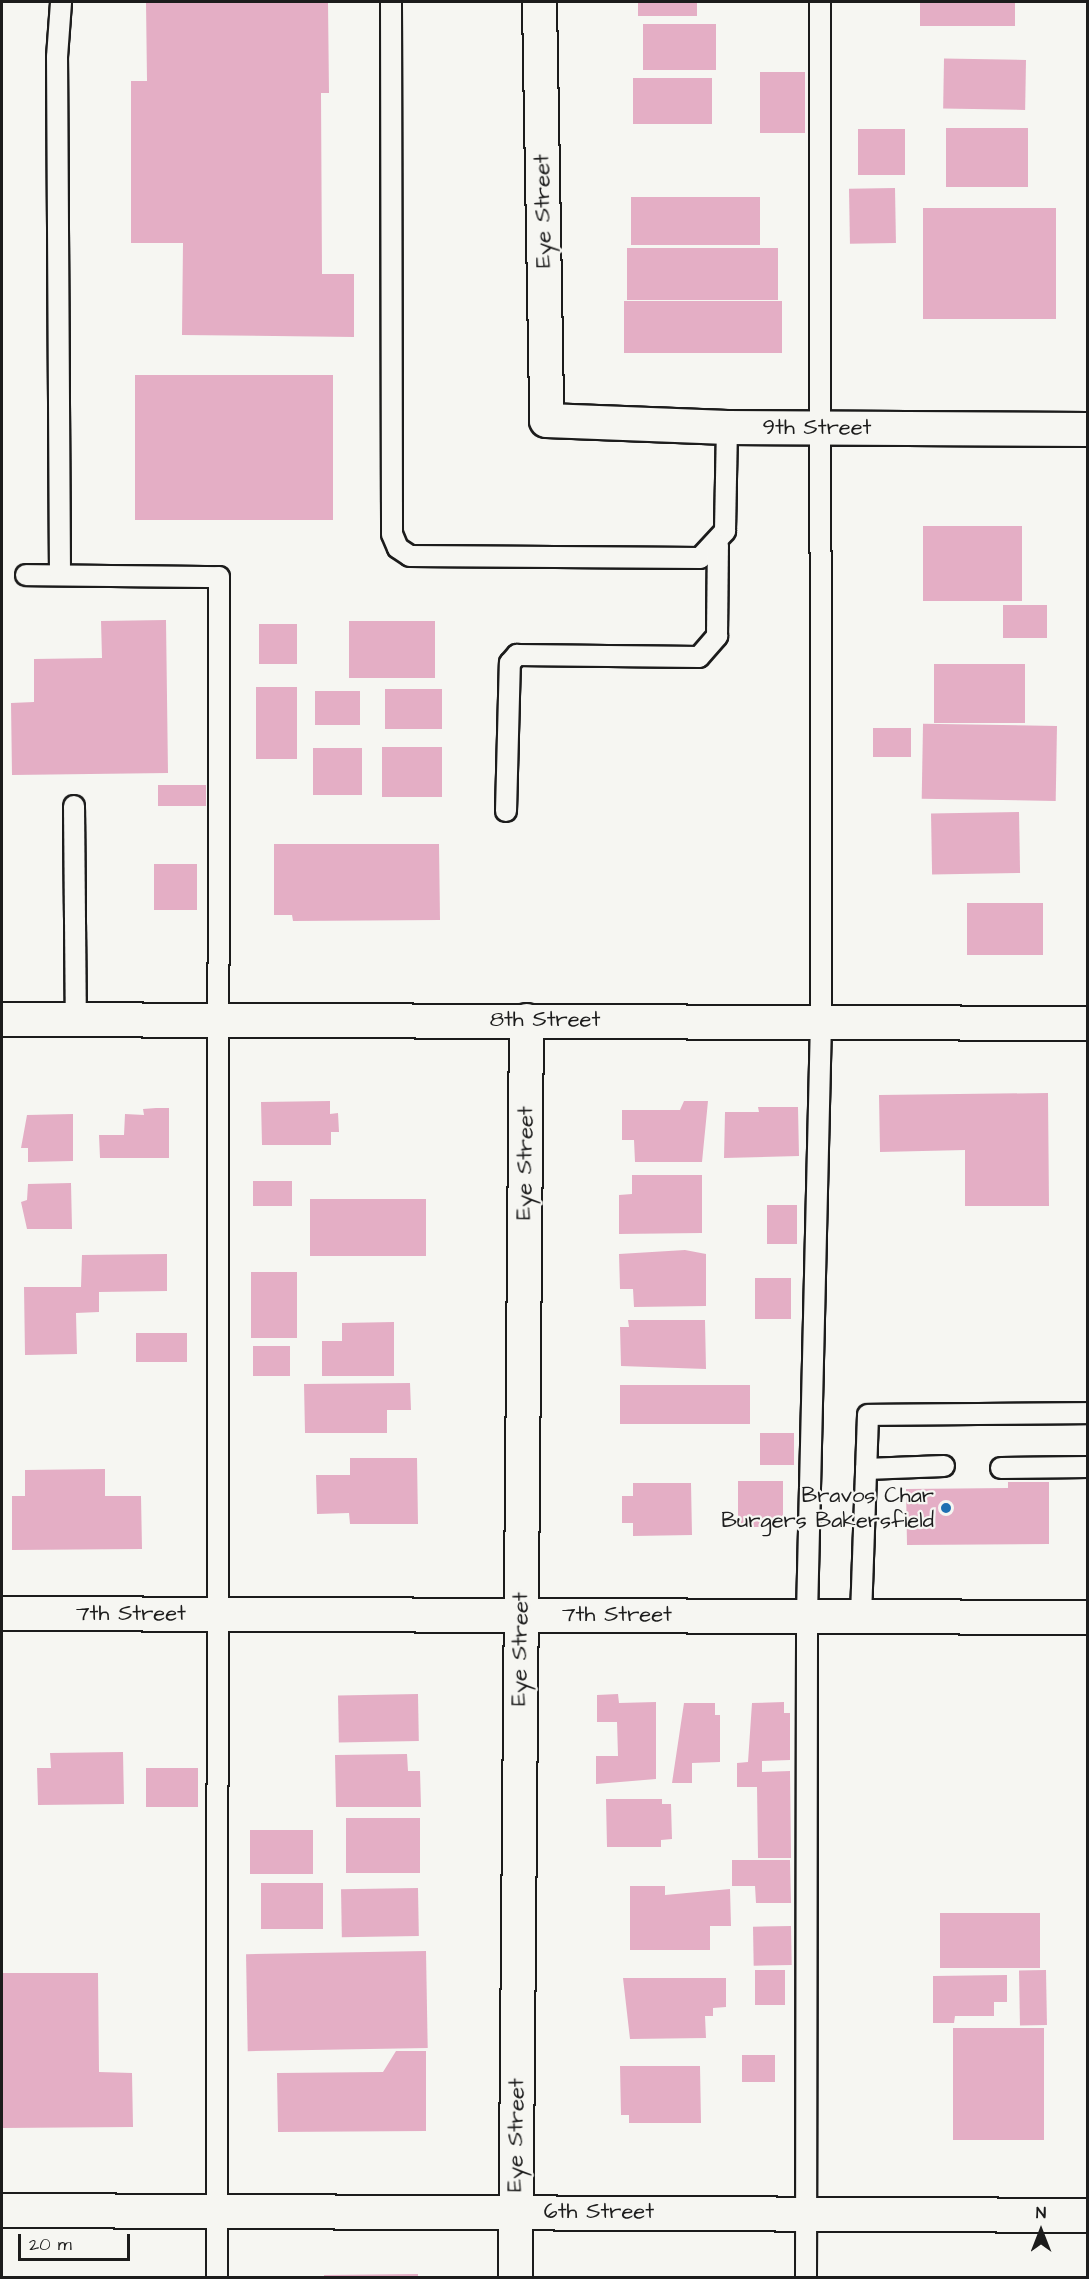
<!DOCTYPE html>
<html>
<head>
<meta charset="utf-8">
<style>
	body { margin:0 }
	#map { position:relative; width:1089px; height:2279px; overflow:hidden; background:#f6f6f2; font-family:"Architects Daughter",sans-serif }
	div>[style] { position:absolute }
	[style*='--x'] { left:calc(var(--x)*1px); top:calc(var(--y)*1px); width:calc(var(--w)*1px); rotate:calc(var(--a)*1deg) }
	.building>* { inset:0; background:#e4aec5; transform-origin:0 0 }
	.roads { filter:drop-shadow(2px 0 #1c1c1c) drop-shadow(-2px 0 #1c1c1c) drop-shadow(0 2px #1c1c1c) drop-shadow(0 -2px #1c1c1c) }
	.lane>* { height:20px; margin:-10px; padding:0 10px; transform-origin:10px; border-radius:10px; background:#f6f6f2 }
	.street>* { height:33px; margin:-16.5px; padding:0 16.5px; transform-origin:16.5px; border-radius:16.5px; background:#f6f6f2 }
	.secondary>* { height:33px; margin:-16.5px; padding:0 16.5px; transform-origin:16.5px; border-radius:16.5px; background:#f6f6f2 }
	.dots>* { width:16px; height:16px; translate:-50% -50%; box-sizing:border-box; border:3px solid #f6f6f2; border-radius:50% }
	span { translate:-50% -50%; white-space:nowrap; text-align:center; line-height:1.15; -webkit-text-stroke:4.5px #f6f6f2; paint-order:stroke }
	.street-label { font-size:22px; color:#1c1c1c }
	.poi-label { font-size:22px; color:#1c1c1c }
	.right { translate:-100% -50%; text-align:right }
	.frame { position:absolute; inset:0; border:3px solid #1c1c1c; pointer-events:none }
	.north { position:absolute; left:1011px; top:2201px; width:60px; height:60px; -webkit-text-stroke:4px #f6f6f2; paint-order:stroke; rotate:0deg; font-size:16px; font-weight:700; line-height:24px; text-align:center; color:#1c1c1c }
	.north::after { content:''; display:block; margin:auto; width:21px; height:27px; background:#1c1c1c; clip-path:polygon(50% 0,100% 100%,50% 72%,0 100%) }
	.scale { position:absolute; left:18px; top:2234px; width:112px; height:27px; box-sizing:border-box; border:3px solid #1c1c1c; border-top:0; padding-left:8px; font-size:18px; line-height:21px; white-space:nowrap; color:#1c1c1c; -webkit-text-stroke:4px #f6f6f2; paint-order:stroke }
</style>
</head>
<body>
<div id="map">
	<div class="building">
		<div style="clip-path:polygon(146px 2px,328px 2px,329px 93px,321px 93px,322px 274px,354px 274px,354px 337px,182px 335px,183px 243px,131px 243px,131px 81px,147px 81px)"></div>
		<div style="left:638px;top:2px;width:59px;height:14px"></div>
		<div style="left:920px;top:2px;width:95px;height:24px"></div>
		<div style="left:716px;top:24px;width:46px;height:73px;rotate:90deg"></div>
		<div style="left:1026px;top:60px;width:50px;height:82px;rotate:91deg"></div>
		<div style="left:760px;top:72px;width:45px;height:61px"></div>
		<div style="left:712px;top:78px;width:46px;height:79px;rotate:90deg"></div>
		<div style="left:946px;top:128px;width:82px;height:59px"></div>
		<div style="left:905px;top:129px;width:46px;height:47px;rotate:90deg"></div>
		<div style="left:895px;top:188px;width:55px;height:46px;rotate:89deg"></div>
		<div style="left:631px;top:197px;width:129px;height:48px"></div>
		<div style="left:1056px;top:208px;width:111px;height:133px;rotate:90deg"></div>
		<div style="left:778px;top:248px;width:52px;height:151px;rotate:90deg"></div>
		<div style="left:782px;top:301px;width:52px;height:158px;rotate:90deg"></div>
		<div style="left:333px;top:375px;width:145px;height:198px;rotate:90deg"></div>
		<div style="left:1022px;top:526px;width:75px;height:99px;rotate:90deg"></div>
		<div style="left:1003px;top:605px;width:44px;height:33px"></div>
		<div style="clip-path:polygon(166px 620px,168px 773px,12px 775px,11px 703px,34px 702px,34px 659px,102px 658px,101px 621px)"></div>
		<div style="left:435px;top:621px;width:57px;height:86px;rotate:90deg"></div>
		<div style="left:259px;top:624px;width:38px;height:40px"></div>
		<div style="left:1025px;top:664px;width:59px;height:91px;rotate:90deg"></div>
		<div style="left:256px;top:687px;width:41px;height:72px"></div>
		<div style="left:385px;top:689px;width:57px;height:40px"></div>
		<div style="left:315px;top:691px;width:45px;height:34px"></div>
		<div style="left:1057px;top:726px;width:75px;height:134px;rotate:91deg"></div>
		<div style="left:873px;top:728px;width:38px;height:29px"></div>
		<div style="left:382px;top:747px;width:60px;height:50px"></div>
		<div style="left:313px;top:748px;width:49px;height:47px"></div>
		<div style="left:158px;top:785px;width:48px;height:21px"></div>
		<div style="left:1019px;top:812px;width:61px;height:88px;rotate:89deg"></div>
		<div style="clip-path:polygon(274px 844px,439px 844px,440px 920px,293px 921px,292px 915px,274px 915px)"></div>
		<div style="left:197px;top:864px;width:46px;height:43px;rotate:90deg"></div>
		<div style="left:967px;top:903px;width:76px;height:52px"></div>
		<div style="clip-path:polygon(1048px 1093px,1049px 1206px,965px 1206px,965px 1150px,880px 1152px,879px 1095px)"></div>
		<div style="clip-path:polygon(330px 1101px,330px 1114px,338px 1113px,339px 1132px,331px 1132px,331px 1145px,262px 1145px,261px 1102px)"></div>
		<div style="clip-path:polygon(684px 1101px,708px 1101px,702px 1162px,635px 1162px,634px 1140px,622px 1140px,622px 1110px,680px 1110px)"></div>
		<div style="clip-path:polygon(758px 1107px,798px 1107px,799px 1156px,724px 1158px,725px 1112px,759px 1112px)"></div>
		<div style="clip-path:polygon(156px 1108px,169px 1108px,169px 1158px,100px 1158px,99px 1135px,124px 1135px,125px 1114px,144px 1115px,143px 1109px)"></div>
		<div style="clip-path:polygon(73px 1114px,73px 1161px,28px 1162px,28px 1148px,21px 1148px,27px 1115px)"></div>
		<div style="clip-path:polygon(632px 1175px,702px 1175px,702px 1233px,619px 1234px,619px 1195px,632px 1194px)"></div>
		<div style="left:253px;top:1181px;width:39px;height:25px"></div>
		<div style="clip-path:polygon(71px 1183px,72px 1229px,27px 1229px,21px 1202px,27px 1200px,28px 1184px)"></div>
		<div style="left:426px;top:1199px;width:57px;height:116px;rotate:90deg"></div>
		<div style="left:797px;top:1205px;width:39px;height:30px;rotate:90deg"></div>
		<div style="clip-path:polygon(685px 1250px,706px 1254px,706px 1306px,634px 1307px,633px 1289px,620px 1289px,619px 1254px)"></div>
		<div style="clip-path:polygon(167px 1254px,167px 1291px,99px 1292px,99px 1312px,76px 1313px,77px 1354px,25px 1355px,24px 1287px,81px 1287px,82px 1255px)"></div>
		<div style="left:251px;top:1272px;width:46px;height:66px"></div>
		<div style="left:791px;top:1278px;width:41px;height:36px;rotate:90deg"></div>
		<div style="clip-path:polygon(628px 1320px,705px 1320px,706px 1369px,621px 1366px,620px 1327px,629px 1327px)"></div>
		<div style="clip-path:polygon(394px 1322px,394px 1376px,322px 1376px,322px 1341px,342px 1341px,342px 1323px)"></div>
		<div style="left:136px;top:1333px;width:51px;height:29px"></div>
		<div style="left:253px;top:1346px;width:37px;height:30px"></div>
		<div style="clip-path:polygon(410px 1383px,411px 1410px,387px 1410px,387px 1433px,305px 1433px,304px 1384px)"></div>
		<div style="left:620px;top:1385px;width:130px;height:39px"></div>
		<div style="left:760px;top:1433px;width:34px;height:32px"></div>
		<div style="clip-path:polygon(350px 1458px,417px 1458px,418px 1524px,350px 1524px,349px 1513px,317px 1514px,316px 1475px,350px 1475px)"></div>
		<div style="clip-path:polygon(105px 1469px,105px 1496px,141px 1496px,142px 1549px,12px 1550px,12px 1496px,25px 1496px,25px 1470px)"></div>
		<div style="left:738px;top:1481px;width:45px;height:46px"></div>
		<div style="clip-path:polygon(1008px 1482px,1049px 1482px,1049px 1544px,907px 1545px,906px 1489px,1008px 1488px)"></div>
		<div style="clip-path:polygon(633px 1483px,691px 1483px,692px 1535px,633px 1536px,633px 1523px,622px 1523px,622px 1496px,633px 1496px)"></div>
		<div style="left:418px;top:1694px;width:47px;height:80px;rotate:89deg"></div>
		<div style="clip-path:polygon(618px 1694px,619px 1703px,656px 1702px,656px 1779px,596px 1784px,596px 1756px,618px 1756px,617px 1722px,597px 1722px,597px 1695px)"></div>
		<div style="clip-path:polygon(784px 1702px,784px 1713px,790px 1713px,790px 1760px,762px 1761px,762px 1772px,790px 1771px,791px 1858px,758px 1858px,757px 1787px,737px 1787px,737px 1763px,748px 1762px,752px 1703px)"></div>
		<div style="clip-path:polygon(684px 1703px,715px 1703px,715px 1715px,720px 1715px,720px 1762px,692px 1763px,692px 1783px,672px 1783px)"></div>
		<div style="clip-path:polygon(123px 1752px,124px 1804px,38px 1805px,37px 1768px,51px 1768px,50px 1753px)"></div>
		<div style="clip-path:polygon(407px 1754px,408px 1771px,420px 1771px,421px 1807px,336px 1807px,335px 1755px)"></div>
		<div style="left:146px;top:1768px;width:52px;height:39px"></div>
		<div style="clip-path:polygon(606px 1799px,662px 1799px,662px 1804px,671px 1804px,672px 1839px,661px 1840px,661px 1847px,607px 1847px)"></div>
		<div style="left:420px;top:1818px;width:55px;height:74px;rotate:90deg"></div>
		<div style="left:250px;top:1830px;width:63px;height:44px"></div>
		<div style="clip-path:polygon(732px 1860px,790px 1860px,791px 1903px,756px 1903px,755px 1886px,732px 1886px)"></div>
		<div style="left:323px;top:1883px;width:46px;height:62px;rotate:90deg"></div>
		<div style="clip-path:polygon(630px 1886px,665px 1886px,665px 1895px,730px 1889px,731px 1926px,710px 1926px,710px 1950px,630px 1950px)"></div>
		<div style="left:418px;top:1888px;width:48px;height:77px;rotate:89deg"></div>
		<div style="left:940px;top:1913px;width:100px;height:55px"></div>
		<div style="left:791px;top:1926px;width:39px;height:38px;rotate:89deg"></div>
		<div style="left:426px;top:1951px;width:97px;height:180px;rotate:89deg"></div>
		<div style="left:755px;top:1970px;width:30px;height:35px"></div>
		<div style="left:1046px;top:1970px;width:55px;height:27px;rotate:89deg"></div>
		<div style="clip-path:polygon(2px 1973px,98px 1973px,99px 2072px,132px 2073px,133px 2127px,2px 2128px)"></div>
		<div style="clip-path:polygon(1007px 1975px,1007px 2002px,994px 2002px,994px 2016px,955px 2016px,954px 2023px,933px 2023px,933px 1976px)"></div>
		<div style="clip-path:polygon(623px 1978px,726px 1978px,726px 2007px,713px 2008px,713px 2016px,705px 2016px,706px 2038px,630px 2039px)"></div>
		<div style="left:953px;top:2028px;width:91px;height:112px"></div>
		<div style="clip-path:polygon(396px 2051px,426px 2051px,426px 2131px,278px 2132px,277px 2073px,383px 2072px)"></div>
		<div style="left:775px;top:2055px;width:27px;height:33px;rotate:90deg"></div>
		<div style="clip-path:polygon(620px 2066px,700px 2066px,701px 2123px,629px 2123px,629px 2115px,621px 2115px)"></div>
		<div style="clip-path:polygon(418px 2274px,418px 2278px,324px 2278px,324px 2275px)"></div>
	</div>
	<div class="roads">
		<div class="lane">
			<div style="--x:391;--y:2;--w:532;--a:89.89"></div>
			<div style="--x:392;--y:534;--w:15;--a:67"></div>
			<div style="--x:398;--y:548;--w:14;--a:34"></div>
			<div style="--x:410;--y:556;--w:290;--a:0.4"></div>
			<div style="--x:700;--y:558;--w:37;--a:-47"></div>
			<div style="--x:725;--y:531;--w:104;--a:-88.9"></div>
			<div style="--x:26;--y:575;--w:193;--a:0.6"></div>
			<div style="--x:219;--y:577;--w:1701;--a:90.07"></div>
			<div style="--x:60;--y:575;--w:518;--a:-90.33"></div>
			<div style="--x:57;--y:57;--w:55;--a:-85.8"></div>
			<div style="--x:74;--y:806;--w:213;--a:89.5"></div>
			<div style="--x:506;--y:811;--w:148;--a:-88.5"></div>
			<div style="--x:510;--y:663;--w:11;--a:-49"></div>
			<div style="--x:517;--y:655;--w:182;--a:0.6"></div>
			<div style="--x:699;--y:657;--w:28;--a:-49"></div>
			<div style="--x:717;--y:636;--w:91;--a:-89.4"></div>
			<div style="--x:1001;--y:1468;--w:87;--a:-0.7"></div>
			<div style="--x:866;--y:1469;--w:78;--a:-2.2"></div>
			<div style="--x:861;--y:1616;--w:201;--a:-88"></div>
			<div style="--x:868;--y:1415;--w:220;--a:-0.5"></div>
			<div style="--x:806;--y:2278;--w:663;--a:-89.91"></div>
			<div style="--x:807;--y:1615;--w:593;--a:-88.65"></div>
			<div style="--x:821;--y:1022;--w:1020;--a:-90.06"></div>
		</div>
		<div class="street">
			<div style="--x:539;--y:2;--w:418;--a:89"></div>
			<div style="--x:546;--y:420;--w:181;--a:2.2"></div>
			<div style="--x:727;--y:427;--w:361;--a:0.3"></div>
			<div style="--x:2;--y:1613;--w:1086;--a:0.21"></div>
			<div style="--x:2;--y:2210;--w:1086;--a:0.26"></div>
			<div style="--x:515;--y:2278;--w:1258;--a:-89.5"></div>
		</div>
		<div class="secondary">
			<div style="--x:2;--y:1019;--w:1086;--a:0.21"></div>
		</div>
	</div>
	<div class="dots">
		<div style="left:946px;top:1508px;background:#1f6fb2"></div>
	</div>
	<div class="street-label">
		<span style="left:543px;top:211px;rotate:-91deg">Eye Street</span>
		<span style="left:817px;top:428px">9th Street</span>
		<span style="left:545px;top:1020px">8th Street</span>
		<span style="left:525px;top:1163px;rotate:-89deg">Eye Street</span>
		<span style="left:131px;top:1614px">7th Street</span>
		<span style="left:617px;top:1615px">7th Street</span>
		<span style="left:520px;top:1649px;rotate:-89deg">Eye Street</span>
		<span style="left:516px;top:2135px;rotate:-89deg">Eye Street</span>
		<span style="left:599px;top:2212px">6th Street</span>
	</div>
	<div class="poi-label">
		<span class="right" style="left:934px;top:1508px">Bravos Char<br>Burgers Bakersfield</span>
	</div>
	<div class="frame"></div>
	<div class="north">N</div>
	<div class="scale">20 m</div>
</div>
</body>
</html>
